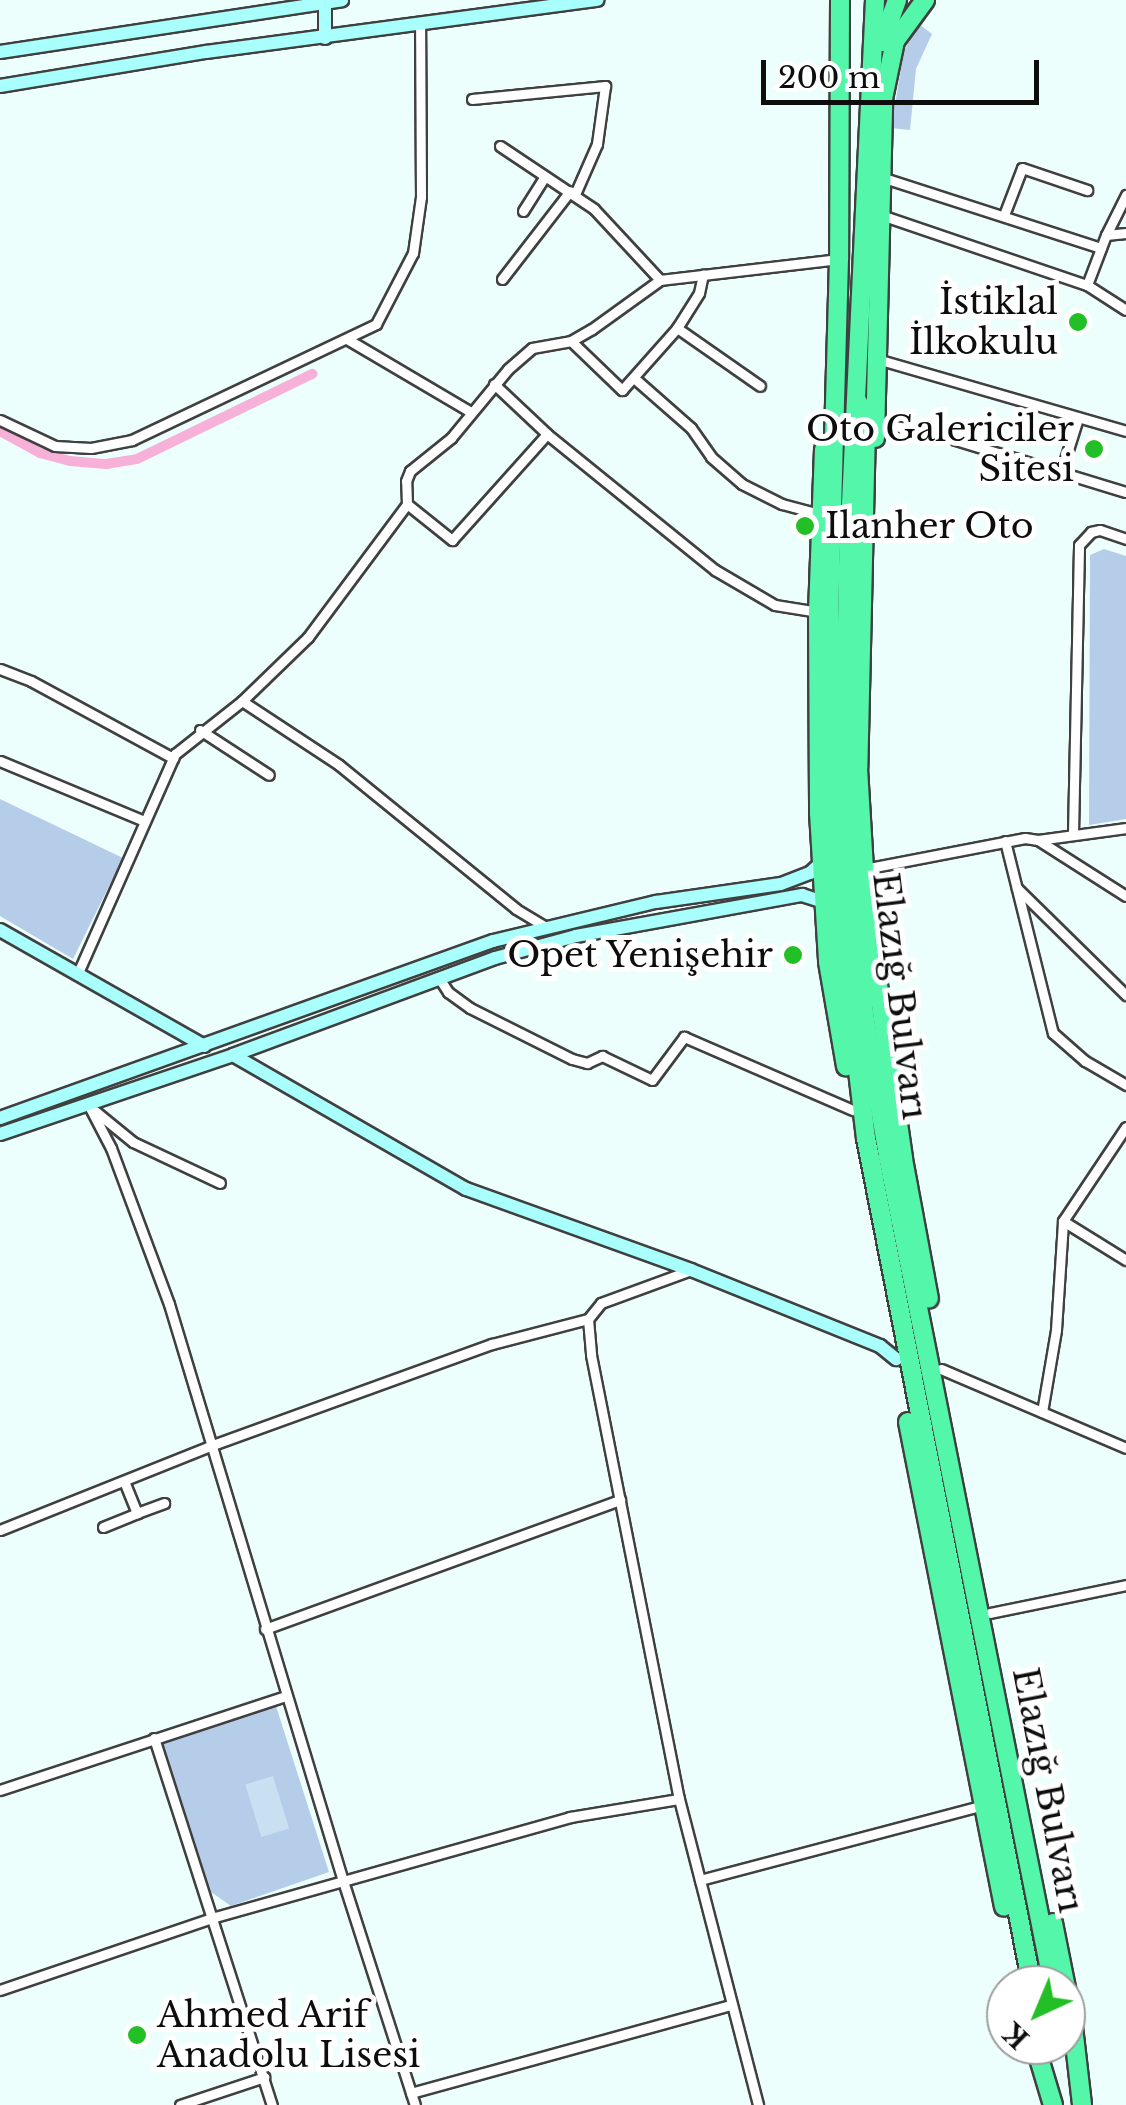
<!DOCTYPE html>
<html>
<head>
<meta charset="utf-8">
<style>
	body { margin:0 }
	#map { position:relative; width:1126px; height:2105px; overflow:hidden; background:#edfffd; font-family:"Libre Baskerville",serif }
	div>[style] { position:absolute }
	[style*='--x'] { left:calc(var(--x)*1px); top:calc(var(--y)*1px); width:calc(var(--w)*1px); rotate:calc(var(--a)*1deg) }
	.green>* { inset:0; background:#b6cdea }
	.pitch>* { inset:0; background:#c8e0f1; transform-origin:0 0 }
	.canal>* { height:10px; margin:-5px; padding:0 5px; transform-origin:5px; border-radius:5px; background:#f7b1d8 }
	.roads { filter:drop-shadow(2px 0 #404040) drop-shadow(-2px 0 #404040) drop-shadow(0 2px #404040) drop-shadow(0 -2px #404040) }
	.street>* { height:9px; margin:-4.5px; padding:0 4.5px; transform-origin:4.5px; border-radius:4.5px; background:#fff }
	.secondary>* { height:12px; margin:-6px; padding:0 6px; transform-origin:6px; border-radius:6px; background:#a8fffb }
	.highway>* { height:18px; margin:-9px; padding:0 9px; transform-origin:9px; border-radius:9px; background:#54f6a9 }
	.dots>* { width:28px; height:28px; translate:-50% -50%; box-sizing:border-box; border:5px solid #fff; border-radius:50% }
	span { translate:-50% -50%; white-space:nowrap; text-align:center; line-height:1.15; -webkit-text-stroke:10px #fff; paint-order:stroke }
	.poi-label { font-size:35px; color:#0d0d0d }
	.right { translate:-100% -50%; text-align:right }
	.left { translate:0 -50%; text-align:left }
	.street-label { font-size:35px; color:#0d0d0d }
	.north { position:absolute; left:986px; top:1965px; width:100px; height:100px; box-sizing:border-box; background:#fff; border:2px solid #9e9e9e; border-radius:50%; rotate:224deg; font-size:28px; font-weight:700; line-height:40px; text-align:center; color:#0d0d0d }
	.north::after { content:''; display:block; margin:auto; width:35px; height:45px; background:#23bf26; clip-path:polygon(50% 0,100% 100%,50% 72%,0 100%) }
	.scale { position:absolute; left:761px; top:60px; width:278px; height:45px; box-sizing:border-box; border:5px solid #0d0d0d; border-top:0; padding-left:12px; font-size:30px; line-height:35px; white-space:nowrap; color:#0d0d0d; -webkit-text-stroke:8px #fff; paint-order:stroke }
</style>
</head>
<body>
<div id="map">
	<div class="green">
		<div style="clip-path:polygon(919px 24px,932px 34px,916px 69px,910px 130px,891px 128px,904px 51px)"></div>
		<div style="clip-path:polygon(1104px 549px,1126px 556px,1126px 819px,1089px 825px,1090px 555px)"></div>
		<div style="clip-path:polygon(0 799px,123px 858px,73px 959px,0 916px)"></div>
		<div style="clip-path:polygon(276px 1706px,329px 1872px,231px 1906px,211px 1892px,163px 1743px)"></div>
	</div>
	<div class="pitch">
		<div style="left:273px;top:1776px;width:55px;height:29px;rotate:73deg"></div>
	</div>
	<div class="canal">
		<div style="--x:0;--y:431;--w:46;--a:28.8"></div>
		<div style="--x:40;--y:453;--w:31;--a:15"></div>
		<div style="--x:70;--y:461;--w:36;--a:5"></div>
		<div style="--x:106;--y:464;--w:31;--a:-9"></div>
		<div style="--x:137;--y:459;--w:195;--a:-25.9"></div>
	</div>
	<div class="roads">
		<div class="street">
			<div style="--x:472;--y:99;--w:134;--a:-5.6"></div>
			<div style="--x:605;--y:86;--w:59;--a:97.9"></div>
			<div style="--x:597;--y:144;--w:55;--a:113.7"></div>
			<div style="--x:500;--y:146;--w:113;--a:33.8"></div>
			<div style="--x:594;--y:209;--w:97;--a:47.1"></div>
			<div style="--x:881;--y:177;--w:231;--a:17.9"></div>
			<div style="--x:523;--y:211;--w:41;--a:-57.8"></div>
			<div style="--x:881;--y:215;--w:218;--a:18.8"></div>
			<div style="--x:1087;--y:285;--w:53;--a:-69.2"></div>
			<div style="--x:1106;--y:235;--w:20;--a:-6"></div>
			<div style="--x:1004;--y:215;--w:50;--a:-69"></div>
			<div style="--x:1022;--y:168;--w:69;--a:18.7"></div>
			<div style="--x:1106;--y:235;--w:45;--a:-63.4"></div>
			<div style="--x:502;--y:279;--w:111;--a:-52.3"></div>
			<div style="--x:1087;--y:285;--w:46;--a:32.7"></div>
			<div style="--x:677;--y:328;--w:101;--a:34.9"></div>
			<div style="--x:347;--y:339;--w:142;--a:30.5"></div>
			<div style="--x:571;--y:341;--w:71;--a:43.9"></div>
			<div style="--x:622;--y:390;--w:83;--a:-48.4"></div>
			<div style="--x:677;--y:328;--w:41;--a:-57.8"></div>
			<div style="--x:699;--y:293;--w:19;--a:-78"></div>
			<div style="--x:877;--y:359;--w:259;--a:16.1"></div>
			<div style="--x:634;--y:378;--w:76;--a:41.3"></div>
			<div style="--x:691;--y:428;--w:35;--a:55"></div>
			<div style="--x:711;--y:457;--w:41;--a:41.1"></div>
			<div style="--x:742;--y:484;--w:45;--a:26.6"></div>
			<div style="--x:782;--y:504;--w:39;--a:15"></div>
			<div style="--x:494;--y:384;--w:73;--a:43.3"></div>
			<div style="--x:547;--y:434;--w:216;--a:39"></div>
			<div style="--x:715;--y:570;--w:69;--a:30.3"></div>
			<div style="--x:775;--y:605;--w:44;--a:9.2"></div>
			<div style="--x:0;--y:420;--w:61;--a:25.3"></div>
			<div style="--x:55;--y:446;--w:36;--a:3"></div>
			<div style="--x:91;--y:448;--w:42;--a:-11"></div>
			<div style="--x:132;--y:440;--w:270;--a:-25.4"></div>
			<div style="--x:376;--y:324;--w:80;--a:-62.5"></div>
			<div style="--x:413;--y:253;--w:57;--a:-81.9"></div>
			<div style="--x:421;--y:197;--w:172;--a:-90.3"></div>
			<div style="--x:874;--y:423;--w:53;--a:8.7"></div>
			<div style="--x:926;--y:431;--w:209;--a:17"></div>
			<div style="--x:1061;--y:472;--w:57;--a:-72.5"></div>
			<div style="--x:407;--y:504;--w:58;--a:38.7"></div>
			<div style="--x:452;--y:540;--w:142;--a:-48.1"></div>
			<div style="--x:0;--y:669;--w:33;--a:21"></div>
			<div style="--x:31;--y:681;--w:162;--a:28.5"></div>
			<div style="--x:242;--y:701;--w:116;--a:33.4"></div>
			<div style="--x:339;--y:765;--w:228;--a:39.1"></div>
			<div style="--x:516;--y:909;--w:33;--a:31"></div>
			<div style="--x:200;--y:730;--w:82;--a:33.1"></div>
			<div style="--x:0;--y:761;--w:156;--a:22.6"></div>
			<div style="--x:1073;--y:833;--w:288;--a:-88.8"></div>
			<div style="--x:1079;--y:545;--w:18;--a:-47"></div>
			<div style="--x:1091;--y:532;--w:9;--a:-13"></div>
			<div style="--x:1100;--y:530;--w:28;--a:19"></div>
			<div style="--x:1038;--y:840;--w:89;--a:-7.8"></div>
			<div style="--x:1005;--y:841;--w:198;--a:76"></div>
			<div style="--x:1053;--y:1033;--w:43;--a:41.2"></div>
			<div style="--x:1085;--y:1061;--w:48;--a:30.3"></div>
			<div style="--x:864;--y:869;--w:164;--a:-10.9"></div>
			<div style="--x:1025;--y:838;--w:13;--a:9"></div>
			<div style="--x:1038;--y:840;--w:104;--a:32.5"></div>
			<div style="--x:1017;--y:888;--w:153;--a:44.5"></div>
			<div style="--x:77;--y:975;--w:242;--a:-66.1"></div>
			<div style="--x:175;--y:754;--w:85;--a:-38.3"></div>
			<div style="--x:242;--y:701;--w:92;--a:-44.1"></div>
			<div style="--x:308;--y:637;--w:166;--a:-53.3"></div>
			<div style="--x:407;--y:504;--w:23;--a:-92"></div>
			<div style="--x:406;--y:481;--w:11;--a:-68"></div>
			<div style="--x:410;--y:471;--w:53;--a:-38.8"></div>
			<div style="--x:451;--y:438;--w:89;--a:-50.4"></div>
			<div style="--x:508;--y:369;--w:32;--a:-41"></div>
			<div style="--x:532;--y:348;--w:40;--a:-10"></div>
			<div style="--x:571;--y:341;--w:24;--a:-30"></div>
			<div style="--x:592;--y:329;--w:84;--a:-35.8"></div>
			<div style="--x:660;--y:280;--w:180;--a:-6.7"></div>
			<div style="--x:439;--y:978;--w:17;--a:57"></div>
			<div style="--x:448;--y:992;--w:27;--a:36"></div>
			<div style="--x:470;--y:1008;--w:114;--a:26.6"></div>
			<div style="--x:572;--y:1059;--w:16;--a:15"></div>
			<div style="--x:587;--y:1063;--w:17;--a:-25"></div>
			<div style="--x:602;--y:1056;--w:55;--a:25.6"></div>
			<div style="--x:652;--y:1080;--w:54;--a:-53.3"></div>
			<div style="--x:684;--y:1037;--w:184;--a:23.4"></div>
			<div style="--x:89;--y:1106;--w:47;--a:62.4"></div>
			<div style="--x:111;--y:1148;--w:166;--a:69.6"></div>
			<div style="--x:169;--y:1304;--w:603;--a:73.22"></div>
			<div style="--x:343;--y:1881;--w:235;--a:72.2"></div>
			<div style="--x:95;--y:1111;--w:49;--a:39.2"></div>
			<div style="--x:133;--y:1142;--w:96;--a:25.2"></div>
			<div style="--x:1063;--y:1221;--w:74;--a:31.8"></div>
			<div style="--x:691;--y:1270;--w:96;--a:159.9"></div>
			<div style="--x:601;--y:1303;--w:21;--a:129"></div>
			<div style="--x:588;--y:1319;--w:36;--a:85"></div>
			<div style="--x:591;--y:1355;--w:453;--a:78.8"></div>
			<div style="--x:679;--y:1799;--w:316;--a:75.5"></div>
			<div style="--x:941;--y:1369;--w:201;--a:23.1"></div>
			<div style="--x:1042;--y:1412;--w:83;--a:-80.3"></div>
			<div style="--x:1056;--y:1330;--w:109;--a:-86.3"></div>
			<div style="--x:1063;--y:1221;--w:113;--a:-56.2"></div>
			<div style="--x:124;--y:1481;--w:35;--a:68"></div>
			<div style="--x:137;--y:1513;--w:29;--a:-20"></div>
			<div style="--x:103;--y:1527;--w:37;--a:-22"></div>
			<div style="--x:0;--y:1530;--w:226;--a:-21.8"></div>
			<div style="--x:210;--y:1446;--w:300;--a:-19.9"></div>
			<div style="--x:492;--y:1344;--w:99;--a:-14.6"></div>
			<div style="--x:990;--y:1613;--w:139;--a:-11.6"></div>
			<div style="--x:265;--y:1629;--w:378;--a:-20"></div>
			<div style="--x:154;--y:1738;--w:386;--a:72.2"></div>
			<div style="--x:0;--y:1790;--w:301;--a:-18.2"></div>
			<div style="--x:700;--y:1880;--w:293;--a:-14.8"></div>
			<div style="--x:0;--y:1990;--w:227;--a:-18.8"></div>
			<div style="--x:215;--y:1917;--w:369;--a:-15.7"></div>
			<div style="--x:570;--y:1817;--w:110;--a:-9.4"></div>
			<div style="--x:411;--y:2093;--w:332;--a:-15.4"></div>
			<div style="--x:180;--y:2105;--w:89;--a:-18.4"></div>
		</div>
		<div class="secondary">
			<div style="--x:325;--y:2;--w:36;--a:90"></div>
			<div style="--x:0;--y:52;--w:346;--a:-8.6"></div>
			<div style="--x:0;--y:86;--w:209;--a:-9.4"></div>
			<div style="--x:206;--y:52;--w:395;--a:-7.6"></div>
			<div style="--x:0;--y:930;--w:235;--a:29.6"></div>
			<div style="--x:233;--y:1055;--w:269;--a:29.9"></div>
			<div style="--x:466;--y:1189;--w:239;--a:19.8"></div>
			<div style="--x:691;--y:1270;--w:204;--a:21.9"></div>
			<div style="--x:880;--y:1346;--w:21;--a:39"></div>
			<div style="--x:0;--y:1118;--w:524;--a:-19.75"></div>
			<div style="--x:493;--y:941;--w:168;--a:-13.5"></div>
			<div style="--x:656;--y:902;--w:126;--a:-8.2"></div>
			<div style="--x:781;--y:884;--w:31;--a:-21"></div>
			<div style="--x:810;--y:873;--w:16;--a:-43"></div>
			<div style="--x:0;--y:1134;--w:246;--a:-18.7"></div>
			<div style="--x:233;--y:1055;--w:279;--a:-20.3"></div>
			<div style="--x:495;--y:958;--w:84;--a:-15.2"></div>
			<div style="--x:576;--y:936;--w:230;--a:-10.3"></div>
			<div style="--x:802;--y:895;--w:23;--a:18"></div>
		</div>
		<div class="highway">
			<div style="--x:840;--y:0;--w:259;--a:90.2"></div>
			<div style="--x:839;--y:259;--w:353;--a:91.6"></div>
			<div style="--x:829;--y:612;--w:275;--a:88.5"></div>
			<div style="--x:836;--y:887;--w:253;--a:83.2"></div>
			<div style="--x:866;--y:1138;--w:863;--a:78.91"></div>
			<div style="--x:875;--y:0;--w:567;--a:92.73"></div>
			<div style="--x:848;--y:566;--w:180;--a:91"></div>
			<div style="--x:845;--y:746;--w:119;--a:87.1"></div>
			<div style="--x:851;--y:865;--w:149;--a:85"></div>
			<div style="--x:864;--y:1013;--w:146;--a:80.5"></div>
			<div style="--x:888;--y:1157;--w:844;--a:78.73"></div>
			<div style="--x:882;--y:42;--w:45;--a:-70.3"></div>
			<div style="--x:858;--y:402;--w:27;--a:73"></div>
			<div style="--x:866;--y:428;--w:340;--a:91.3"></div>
			<div style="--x:858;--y:768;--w:133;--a:86.6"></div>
			<div style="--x:866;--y:901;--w:261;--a:81.8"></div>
			<div style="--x:903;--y:1159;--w:142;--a:79.5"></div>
			<div style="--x:875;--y:438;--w:339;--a:-88.6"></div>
			<div style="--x:883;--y:99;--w:59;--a:-78.3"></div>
			<div style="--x:895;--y:41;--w:51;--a:-53.8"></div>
			<div style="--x:824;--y:449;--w:163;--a:92.1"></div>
			<div style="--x:818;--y:612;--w:201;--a:89.7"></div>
			<div style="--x:819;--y:813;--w:149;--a:86.5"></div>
			<div style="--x:828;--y:962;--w:106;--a:80.2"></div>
			<div style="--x:908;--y:1422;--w:494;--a:78.8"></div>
			<div style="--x:1053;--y:1923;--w:97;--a:78.7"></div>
			<div style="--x:1072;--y:2018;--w:88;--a:83.4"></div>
			<div style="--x:1035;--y:2045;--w:63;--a:73.3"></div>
		</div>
	</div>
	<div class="dots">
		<div style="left:1078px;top:322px;background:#23bf26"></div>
		<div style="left:1094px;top:449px;background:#23bf26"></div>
		<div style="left:805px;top:526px;background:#23bf26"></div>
		<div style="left:793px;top:955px;background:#23bf26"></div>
		<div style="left:137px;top:2035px;background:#23bf26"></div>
	</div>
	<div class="poi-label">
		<span class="right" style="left:1058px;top:322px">İstiklal<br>İlkokulu</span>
		<span class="right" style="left:1074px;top:449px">Oto Galericiler<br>Sitesi</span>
		<span class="left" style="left:825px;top:526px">Ilanher Oto</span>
		<span class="right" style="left:773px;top:955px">Opet Yenişehir</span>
		<span class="left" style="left:157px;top:2035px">Ahmed Arif<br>Anadolu Lisesi</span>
	</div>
	<div class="street-label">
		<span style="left:900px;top:996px;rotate:83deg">Elazığ Bulvarı</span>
		<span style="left:1048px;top:1790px;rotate:79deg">Elazığ Bulvarı</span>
	</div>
	<div class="north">K</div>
	<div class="scale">200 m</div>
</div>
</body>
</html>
